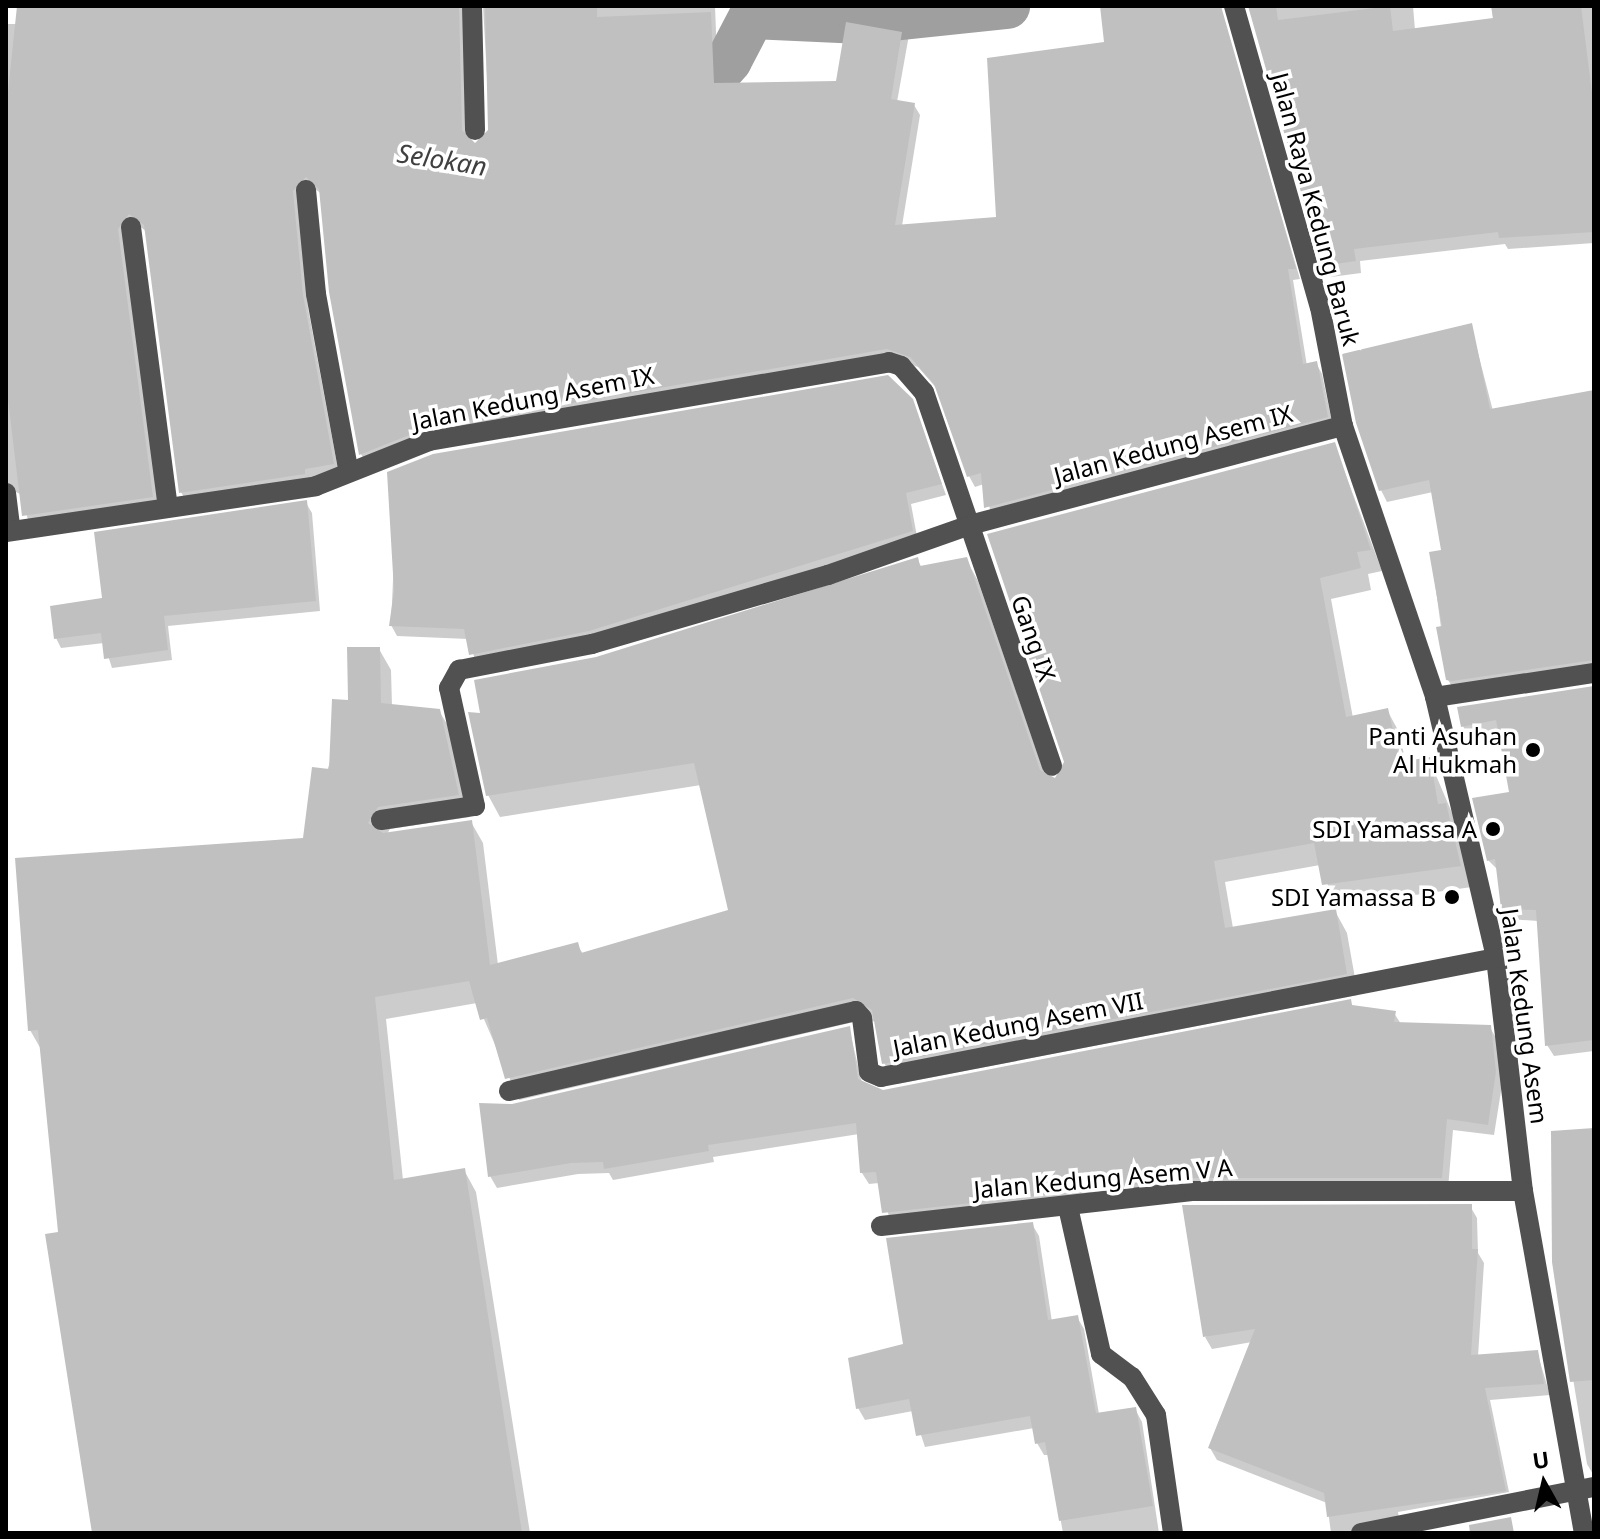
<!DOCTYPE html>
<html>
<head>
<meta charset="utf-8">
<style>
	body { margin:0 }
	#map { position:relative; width:1600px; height:1539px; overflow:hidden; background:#fff; font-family:"Noto Sans",sans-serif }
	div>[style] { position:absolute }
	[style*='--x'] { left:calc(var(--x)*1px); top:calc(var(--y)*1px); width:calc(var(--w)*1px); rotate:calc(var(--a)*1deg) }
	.shadow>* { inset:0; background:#0003 }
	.canal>* { height:46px; margin:-23px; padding:0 23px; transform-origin:23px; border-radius:23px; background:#9f9f9f }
	.building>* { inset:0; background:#c0c0c0 }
	.minor>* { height:20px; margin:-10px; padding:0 10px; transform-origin:10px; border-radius:10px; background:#515151 }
	.dots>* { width:22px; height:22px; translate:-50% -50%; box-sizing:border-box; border:4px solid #fff; border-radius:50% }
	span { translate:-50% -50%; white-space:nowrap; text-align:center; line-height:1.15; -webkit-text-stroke:7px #fff; paint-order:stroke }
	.street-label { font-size:24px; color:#000 }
	.poi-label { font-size:24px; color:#000 }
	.right { translate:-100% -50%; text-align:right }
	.water-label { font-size:26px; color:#404040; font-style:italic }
	.frame { position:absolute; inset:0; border:8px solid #000; pointer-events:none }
	.north { position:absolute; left:1504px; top:1443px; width:80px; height:80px; -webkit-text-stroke:6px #fff; paint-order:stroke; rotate:352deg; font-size:22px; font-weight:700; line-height:32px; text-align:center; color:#000 }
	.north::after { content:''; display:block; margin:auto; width:28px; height:36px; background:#000; clip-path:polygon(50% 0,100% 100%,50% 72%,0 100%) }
</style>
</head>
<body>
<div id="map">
	<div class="shadow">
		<div style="clip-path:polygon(19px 6px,476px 6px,467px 138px,475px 146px,490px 130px,483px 6px,715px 6px,718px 84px,838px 83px,850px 11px,844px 6px,965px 6px,966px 16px,912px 18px,897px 102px,914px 105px,920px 115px,902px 226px,998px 219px,1106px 43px,1102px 6px,1219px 6px,1300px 279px,1293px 280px,1307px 366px,1316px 363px,1322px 374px,1333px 427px,992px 518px,984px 484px,975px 487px,969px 476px,938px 390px,918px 367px,894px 359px,433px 439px,367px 465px,361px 454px,322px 194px,312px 187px,298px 203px,308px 308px,339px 475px,187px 503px,181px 492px,147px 232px,137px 224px,158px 508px,30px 526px,20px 494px,12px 490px,6px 495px,6px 24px,19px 24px)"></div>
		<div style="clip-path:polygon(1250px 6px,1413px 6px,1415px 30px,1493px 20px,1492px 6px,1594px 6px,1594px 243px,1508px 249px,1505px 244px,1360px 261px,1361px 273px,1331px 277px)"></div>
		<div style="clip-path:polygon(1471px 326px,1493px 411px,1594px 392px,1594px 672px,1455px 691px,1448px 680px,1431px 553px,1443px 551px,1433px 492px,1387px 502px,1381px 490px)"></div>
		<div style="clip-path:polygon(911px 400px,946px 495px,911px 504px,918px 542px,596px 642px,477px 665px,468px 639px,397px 636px,391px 625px,394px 557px)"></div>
		<div style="clip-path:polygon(1334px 444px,1382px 571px,1368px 574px,1371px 590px,1331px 599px,1353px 718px,1387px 710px,1399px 732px,1406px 763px,1429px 759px,1458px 827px,1472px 887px,1336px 906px,1320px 865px,1225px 882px,1233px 928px,1335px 911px,1347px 933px,1358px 995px,897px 1084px,884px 1063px,878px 1023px,867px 1019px,519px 1100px,477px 1003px,386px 1019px,403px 1180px,464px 1170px,476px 1192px,530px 1533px,94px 1533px,42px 1051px,30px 1030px,304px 840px,350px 702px,379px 649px,391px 670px,392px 706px,439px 711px,452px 732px,470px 817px,390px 829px,387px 834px,471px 822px,483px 843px,498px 965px,577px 944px,583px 954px,730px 912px,701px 785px,500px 817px,488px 795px,482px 715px,596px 658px,917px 559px,922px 568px,966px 559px,978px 581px,1045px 775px,1056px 781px)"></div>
		<div style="clip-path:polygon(306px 503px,312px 513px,320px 611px,168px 626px,172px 660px,112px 668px,104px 643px,61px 648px,56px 638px,104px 600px)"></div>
		<div style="clip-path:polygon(1594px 688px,1594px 1051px,1554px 1056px,1547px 1045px,1538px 921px,1510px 919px,1498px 870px,1488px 860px,1511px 794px,1501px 731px,1469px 738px,1463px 726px)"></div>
		<div style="clip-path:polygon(1350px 1002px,1354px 1008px,1394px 1013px,1401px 1024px,1489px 1026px,1496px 1038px,1502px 1085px,1494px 1135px,1453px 1130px,1448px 1189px,1200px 1189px,891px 1223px,879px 1183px,869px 1184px,862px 1173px,859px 1134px,713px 1157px,714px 1162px,613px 1180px,609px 1173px,578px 1174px,497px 1188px,490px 1176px,512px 1106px,849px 1028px,862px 1083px,883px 1092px)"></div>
		<div style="clip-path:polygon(1594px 1130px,1594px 1476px,1587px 1464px,1554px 1262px)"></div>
		<div style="clip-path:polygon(1470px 1206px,1477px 1218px,1478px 1253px,1484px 1263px,1478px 1357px,1537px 1352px,1550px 1395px,1490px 1400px,1509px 1492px,1398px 1512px,1400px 1525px,1369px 1533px,1331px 1533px,1327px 1503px,1217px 1460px,1210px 1448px,1252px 1342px,1212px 1349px,1205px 1337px)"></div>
		<div style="clip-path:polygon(1032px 1224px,1039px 1236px,1052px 1322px,1077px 1317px,1084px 1329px,1099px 1414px,1135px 1409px,1142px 1422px,1159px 1533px,1063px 1533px,1049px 1455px,1044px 1455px,1037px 1443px,1034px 1428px,925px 1447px,913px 1411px,865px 1420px,858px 1408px,905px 1345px)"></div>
	</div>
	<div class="canal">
		<div style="--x:657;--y:100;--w:48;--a:-13.2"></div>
		<div style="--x:704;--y:89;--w:38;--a:-49"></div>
		<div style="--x:729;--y:60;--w:50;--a:-62.4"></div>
		<div style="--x:752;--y:16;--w:110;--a:2.6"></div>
		<div style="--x:862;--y:21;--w:146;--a:-5.9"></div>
	</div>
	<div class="building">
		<div style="clip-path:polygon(17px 6px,459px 6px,462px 130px,475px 143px,488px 130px,485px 6px,597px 6px,597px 17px,711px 12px,714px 83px,836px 81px,846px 22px,902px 32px,891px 99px,915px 103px,895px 225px,996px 217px,987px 58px,1104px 42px,1100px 6px,1221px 6px,1296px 269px,1288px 269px,1303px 364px,1317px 361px,1328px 417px,984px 508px,981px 473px,967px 477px,934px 384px,910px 357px,887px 349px,427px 428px,359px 455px,329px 292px,319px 189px,306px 177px,293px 191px,303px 295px,334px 464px,305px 469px,305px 474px,179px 493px,144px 225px,129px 214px,118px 229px,153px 497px,22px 516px,6px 383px,6px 111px)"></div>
		<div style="clip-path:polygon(1248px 6px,1276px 6px,1278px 20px,1390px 6px,1393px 31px,1493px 18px,1491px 6px,1581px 6px,1594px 109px,1594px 232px,1499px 238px,1498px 232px,1354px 249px,1356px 261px,1322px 266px)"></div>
		<div style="clip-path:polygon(1472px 323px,1490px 409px,1594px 390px,1594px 660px,1452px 681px,1446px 680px,1436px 627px,1442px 626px,1429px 552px,1441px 550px,1429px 480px,1379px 491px,1356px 423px,1342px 354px)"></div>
		<div style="clip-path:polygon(888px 375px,913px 399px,942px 484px,906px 493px,913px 531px,589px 631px,469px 655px,464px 629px,389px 626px,394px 591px,387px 472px,433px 454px)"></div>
		<div style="clip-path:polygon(1335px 442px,1371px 550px,1357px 552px,1361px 568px,1320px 578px,1346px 717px,1388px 708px,1400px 762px,1430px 757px,1438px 804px,1446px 803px,1461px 866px,1322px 885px,1314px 843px,1214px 861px,1225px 928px,1336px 909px,1347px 974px,882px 1064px,872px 1010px,853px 998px,505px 1079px,487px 1018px,480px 1020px,469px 981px,375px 997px,394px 1180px,465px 1168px,522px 1533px,92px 1533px,45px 1234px,58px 1232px,38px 1030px,28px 1031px,15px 858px,303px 838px,312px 767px,329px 769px,332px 699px,348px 700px,347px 647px,380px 647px,381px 703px,440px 709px,459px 795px,378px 807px,368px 823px,383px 833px,472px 820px,490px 965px,578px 942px,581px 953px,728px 910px,694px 763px,486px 796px,468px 712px,480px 713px,474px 680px,596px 657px,918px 557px,920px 566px,967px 557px,1040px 770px,1055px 778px,1064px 762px,987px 534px)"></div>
		<div style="clip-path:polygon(307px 500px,316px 601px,164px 616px,168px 650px,104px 659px,101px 633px,54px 639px,50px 606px,102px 598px,94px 532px)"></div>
		<div style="clip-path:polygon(1594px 686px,1594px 1040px,1545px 1046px,1536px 910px,1501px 909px,1495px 859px,1487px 861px,1472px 798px,1509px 792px,1496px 720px,1461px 727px,1457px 707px)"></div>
		<div style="clip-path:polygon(1351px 999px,1352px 1005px,1396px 1011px,1394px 1022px,1491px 1025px,1496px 1072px,1488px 1125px,1447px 1119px,1442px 1178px,1193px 1178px,882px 1213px,876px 1172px,860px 1173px,856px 1123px,708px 1145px,709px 1151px,604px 1169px,603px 1162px,571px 1163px,488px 1177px,479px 1103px,512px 1104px,850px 1026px,858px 1079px,883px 1090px)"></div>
		<div style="clip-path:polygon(1594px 1128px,1594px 1380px,1570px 1382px,1552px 1262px,1551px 1131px)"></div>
		<div style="clip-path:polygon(1472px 1204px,1472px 1249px,1478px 1249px,1471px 1355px,1538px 1350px,1544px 1384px,1485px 1388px,1506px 1491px,1327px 1517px,1324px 1493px,1208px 1448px,1255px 1329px,1203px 1337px,1182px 1205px)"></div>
		<div style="clip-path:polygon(1033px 1222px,1048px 1320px,1078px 1315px,1096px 1413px,1136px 1407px,1153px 1506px,1059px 1521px,1045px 1442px,1035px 1444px,1030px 1416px,916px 1436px,909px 1399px,856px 1409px,848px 1358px,903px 1344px,886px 1238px)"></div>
		<div style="clip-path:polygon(1511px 1517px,1514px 1533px,1470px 1533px,1469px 1525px)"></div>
	</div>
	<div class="minor">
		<div style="--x:472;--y:6;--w:124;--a:88.6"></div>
		<div style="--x:1234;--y:6;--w:313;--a:74.1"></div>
		<div style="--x:1320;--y:307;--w:121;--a:79.1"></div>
		<div style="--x:1343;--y:426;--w:286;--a:71.2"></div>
		<div style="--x:1435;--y:697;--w:268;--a:76.8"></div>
		<div style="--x:1496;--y:958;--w:235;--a:83.4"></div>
		<div style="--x:1523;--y:1191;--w:347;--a:79.9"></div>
		<div style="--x:306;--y:190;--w:104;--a:84.5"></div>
		<div style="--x:316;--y:294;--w:178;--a:79.6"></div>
		<div style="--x:131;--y:227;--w:283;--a:82.5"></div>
		<div style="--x:6;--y:493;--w:38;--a:83"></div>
		<div style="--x:6;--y:532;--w:313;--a:-8.4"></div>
		<div style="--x:316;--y:486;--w:122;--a:-21.7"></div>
		<div style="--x:429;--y:441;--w:467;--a:-9.7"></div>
		<div style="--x:889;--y:362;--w:13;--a:18"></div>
		<div style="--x:901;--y:366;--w:35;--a:49"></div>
		<div style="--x:924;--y:392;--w:395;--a:71.1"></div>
		<div style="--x:1435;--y:697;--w:161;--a:-8.6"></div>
		<div style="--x:381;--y:820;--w:95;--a:-8.5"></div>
		<div style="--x:475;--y:806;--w:121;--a:-102.4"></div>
		<div style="--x:449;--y:688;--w:21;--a:-61"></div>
		<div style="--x:459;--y:670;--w:136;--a:-11.1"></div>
		<div style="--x:592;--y:644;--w:246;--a:-16.3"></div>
		<div style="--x:828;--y:575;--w:151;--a:-19.4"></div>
		<div style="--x:970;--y:525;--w:386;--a:-14.9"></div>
		<div style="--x:509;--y:1091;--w:356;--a:-13"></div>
		<div style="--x:856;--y:1011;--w:9;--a:49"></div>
		<div style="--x:862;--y:1018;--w:54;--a:82.6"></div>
		<div style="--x:869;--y:1072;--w:13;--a:23"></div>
		<div style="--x:881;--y:1077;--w:626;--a:-10.95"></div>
		<div style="--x:1068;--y:1207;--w:151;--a:77.3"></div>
		<div style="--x:1101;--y:1354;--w:39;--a:37"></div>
		<div style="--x:1132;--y:1377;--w:45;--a:57.7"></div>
		<div style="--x:1156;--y:1415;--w:119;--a:81.8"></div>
		<div style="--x:881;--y:1226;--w:315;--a:-6.4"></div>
		<div style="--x:1194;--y:1191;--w:329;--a:0"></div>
		<div style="--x:1361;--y:1533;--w:237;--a:-11.2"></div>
	</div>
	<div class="dots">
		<div style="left:1533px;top:750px;background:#000"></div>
		<div style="left:1493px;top:829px;background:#000"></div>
		<div style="left:1452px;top:897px;background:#000"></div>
	</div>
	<div class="street-label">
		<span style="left:1316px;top:209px;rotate:75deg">Jalan Raya Kedung Baruk</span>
		<span style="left:533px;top:398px;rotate:-11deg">Jalan Kedung Asem IX</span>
		<span style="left:1173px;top:444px;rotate:-15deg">Jalan Kedung Asem IX</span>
		<span style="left:1034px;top:638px;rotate:71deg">Gang IX</span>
		<span style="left:1525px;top:1016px;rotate:82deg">Jalan Kedung Asem</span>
		<span style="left:1018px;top:1024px;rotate:-11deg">Jalan Kedung Asem VII</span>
		<span style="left:1103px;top:1178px;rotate:-5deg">Jalan Kedung Asem V A</span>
	</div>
	<div class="poi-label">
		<span class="right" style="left:1517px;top:750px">Panti Asuhan<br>Al Hukmah</span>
		<span class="right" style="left:1477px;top:829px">SDI Yamassa A</span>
		<span class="right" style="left:1436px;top:897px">SDI Yamassa B</span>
	</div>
	<div class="water-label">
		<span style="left:442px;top:160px;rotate:9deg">Selokan</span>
	</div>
	<div class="frame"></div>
	<div class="north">U</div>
</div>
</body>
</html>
